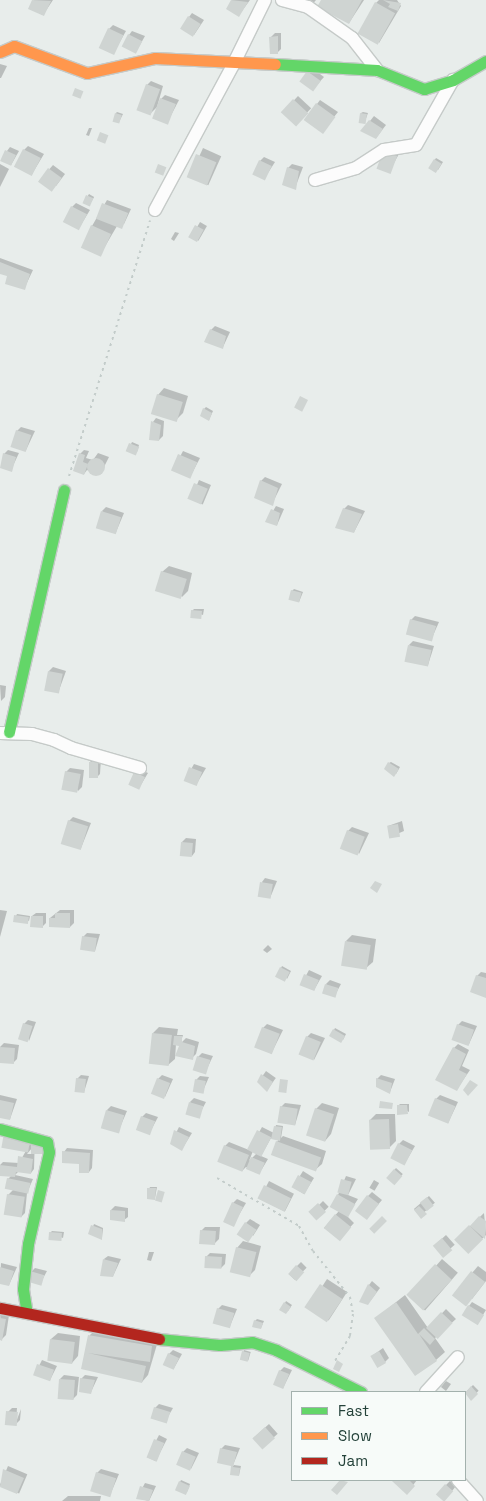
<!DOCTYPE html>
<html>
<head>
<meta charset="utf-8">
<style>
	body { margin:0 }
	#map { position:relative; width:486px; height:1501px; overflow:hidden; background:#e8edeb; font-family:"Space Grotesk",sans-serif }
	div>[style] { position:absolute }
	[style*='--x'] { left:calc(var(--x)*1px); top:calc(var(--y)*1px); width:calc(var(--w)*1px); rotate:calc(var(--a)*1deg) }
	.shadow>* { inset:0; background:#0003; transform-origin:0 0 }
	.building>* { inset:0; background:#cfd4d2; transform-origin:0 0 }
	.round { border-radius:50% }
	.path>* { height:2px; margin-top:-1px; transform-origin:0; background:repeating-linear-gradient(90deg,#c3ccca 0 2.5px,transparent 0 6.5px) }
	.roads { filter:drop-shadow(1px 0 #c5cac8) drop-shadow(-1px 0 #c5cac8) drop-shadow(0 1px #c5cac8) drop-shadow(0 -1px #c5cac8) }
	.street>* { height:12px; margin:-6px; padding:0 6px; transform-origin:6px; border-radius:6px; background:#fcfcfc }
	.fast>* { height:11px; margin:-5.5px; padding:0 5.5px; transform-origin:5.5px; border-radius:5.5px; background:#63d668 }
	.slow>* { height:11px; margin:-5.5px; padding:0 5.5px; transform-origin:5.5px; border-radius:5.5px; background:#ff974d }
	.jam>* { height:11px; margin:-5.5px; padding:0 5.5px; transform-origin:5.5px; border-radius:5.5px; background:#b3261e }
	span { translate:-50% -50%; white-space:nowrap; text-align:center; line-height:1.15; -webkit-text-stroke:4.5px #f7fbf9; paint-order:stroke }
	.legend { position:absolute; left:291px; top:1391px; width:175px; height:90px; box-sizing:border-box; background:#f7fbf9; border:1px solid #a3b1ad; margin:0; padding:6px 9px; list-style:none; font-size:15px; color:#24423a }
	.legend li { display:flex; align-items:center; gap:10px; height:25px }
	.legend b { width:25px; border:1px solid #a3b1ad }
</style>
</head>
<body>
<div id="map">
	<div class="shadow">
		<div style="clip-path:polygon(34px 0,53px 0,43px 15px,30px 8px)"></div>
		<div style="clip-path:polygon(232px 0,250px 0,239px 15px,228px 9px)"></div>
		<div style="clip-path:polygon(295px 0,316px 0,311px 6px)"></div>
		<div style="clip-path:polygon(323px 0,364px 0,349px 23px)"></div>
		<div style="clip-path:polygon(379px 0,397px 0,401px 6px,379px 43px,376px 3px)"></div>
		<div style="clip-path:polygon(192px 13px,204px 20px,194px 35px,189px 17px)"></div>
		<div style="clip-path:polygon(113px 25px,126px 31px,113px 54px,109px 29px)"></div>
		<div style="clip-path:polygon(132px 31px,145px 36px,136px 52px,129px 35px)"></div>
		<div style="clip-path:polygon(275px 33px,281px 33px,281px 49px,277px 53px,271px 37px)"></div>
		<div style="clip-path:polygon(0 64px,7px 66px,1px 78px,0 78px)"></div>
		<div style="clip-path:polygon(312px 68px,324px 77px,316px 86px,301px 81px)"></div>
		<div style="clip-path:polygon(151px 81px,163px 86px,157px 107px,151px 113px,147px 85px)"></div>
		<div style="clip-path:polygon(165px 95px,179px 100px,167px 123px,161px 99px)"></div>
		<div style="left:298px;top:96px;width:18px;height:22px;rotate:43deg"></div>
		<div style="clip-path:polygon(320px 100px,338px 112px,325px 128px,317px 104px)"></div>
		<div style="clip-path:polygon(117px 112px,123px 114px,119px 122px,116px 113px)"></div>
		<div style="clip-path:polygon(363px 112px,368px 113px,364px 124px,361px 113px)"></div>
		<div style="clip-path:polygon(374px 116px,386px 125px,376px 138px,362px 131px)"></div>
		<div style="clip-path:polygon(89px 128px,92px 128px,89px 136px,86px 135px)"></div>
		<div style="clip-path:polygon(28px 146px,44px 154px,32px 174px,24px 150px)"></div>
		<div style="clip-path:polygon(10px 147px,19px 151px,11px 165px,7px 151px)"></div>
		<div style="left:203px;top:148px;width:20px;height:32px;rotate:24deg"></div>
		<div style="clip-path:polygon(388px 148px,400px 152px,389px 172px)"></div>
		<div style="clip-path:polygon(264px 157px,275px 162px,264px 179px,260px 161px)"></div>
		<div style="clip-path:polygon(436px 158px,443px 162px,438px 170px,430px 168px)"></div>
		<div style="clip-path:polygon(0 164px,9px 169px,0 187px)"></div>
		<div style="clip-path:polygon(292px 164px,303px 167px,295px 188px,288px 168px)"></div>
		<div style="clip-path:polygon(53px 165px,65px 174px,56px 186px,39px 181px)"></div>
		<div style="left:89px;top:194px;width:6px;height:9px;rotate:31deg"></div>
		<div style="clip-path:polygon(107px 200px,131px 209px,124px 224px,117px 226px,100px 255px,92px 226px)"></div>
		<div style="clip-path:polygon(76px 203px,90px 210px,79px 228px,72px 207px)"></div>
		<div style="left:200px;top:222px;width:8px;height:17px;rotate:30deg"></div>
		<div style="clip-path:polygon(175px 232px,179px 233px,174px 241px,171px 239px)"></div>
		<div style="clip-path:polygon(0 258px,33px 270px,24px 289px,9px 276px,0 273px)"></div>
		<div style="clip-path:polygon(215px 326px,230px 332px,223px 347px,211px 330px)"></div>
		<div style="clip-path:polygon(164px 388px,188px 396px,183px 413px,177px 419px,158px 395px)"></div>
		<div style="clip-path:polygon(206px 407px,213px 411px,209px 420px,204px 409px)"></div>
		<div style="clip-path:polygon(156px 418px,164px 421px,163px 436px,159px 440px,153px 422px)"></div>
		<div style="clip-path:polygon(21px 427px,35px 431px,26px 450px,17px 431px)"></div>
		<div style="clip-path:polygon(132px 442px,139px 445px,137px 452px,131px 444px)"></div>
		<div style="clip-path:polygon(8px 450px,19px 453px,11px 470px,4px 454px)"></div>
		<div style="clip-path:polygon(84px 450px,89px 451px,86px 458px,93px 460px,98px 453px,109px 457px,100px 475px,87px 470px,84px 474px,80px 454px)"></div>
		<div style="clip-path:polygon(183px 451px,200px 458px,190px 477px,173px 470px)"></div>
		<div style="clip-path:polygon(265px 477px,282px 484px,272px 504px,261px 481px)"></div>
		<div style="left:199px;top:480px;width:13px;height:21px;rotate:23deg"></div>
		<div style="clip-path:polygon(348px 505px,365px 511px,354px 532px,344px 509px)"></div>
		<div style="clip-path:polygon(276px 506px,284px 509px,277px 525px,267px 521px)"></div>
		<div style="clip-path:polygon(106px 507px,124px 513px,116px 532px,102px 511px)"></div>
		<div style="clip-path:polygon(169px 566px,192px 573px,188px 591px,182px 597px,162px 572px)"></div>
		<div style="clip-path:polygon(294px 589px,303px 592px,299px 602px,292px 591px)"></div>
		<div style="clip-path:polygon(194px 609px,204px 609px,203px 615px,192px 611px)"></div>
		<div style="clip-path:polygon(415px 616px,439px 622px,431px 640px,411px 620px)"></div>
		<div style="clip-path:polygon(413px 641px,434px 646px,428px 665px,409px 645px)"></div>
		<div style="clip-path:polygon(53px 667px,66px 671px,58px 693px,49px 671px)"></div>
		<div style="clip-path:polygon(0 685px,6px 686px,5px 697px,1px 701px)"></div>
		<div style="clip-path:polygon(94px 758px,101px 759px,100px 774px,96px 778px,90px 762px)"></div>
		<div style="clip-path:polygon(391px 762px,400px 767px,396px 774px,389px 763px)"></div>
		<div style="clip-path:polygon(194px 764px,206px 768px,196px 785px,185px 780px)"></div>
		<div style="clip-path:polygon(70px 768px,84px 770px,82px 787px,78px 791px,66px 772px)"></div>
		<div style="clip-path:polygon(139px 769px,148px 773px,139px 788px,130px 785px)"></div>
		<div style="clip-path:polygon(73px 817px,91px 823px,81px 848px,69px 821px)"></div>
		<div style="clip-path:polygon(402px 821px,404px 831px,390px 837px,388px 826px)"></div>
		<div style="clip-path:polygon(352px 827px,369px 833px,359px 854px,348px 831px)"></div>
		<div style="clip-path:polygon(186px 838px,196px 839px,195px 852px,192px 856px,182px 842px)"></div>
		<div style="clip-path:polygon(265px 878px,277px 881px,270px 898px,262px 882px)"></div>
		<div style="clip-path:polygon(0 910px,7px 911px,0 937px)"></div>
		<div style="clip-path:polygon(60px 910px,74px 910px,74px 923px,70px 927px,50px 918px)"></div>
		<div style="clip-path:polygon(36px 913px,46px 913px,46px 923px,42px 927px,32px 916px)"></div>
		<div style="clip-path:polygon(17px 914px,30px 916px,29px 921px,16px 916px)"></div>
		<div style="clip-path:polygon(87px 933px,100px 934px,95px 951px,83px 937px)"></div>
		<div style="clip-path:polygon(352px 935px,376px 939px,373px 962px,366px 968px,346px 941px)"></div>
		<div style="clip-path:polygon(268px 945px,272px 949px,267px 953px,263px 950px)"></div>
		<div style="clip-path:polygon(282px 966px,291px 971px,287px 979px,281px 968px)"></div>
		<div style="clip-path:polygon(309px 970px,322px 976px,314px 990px,301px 985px)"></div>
		<div style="clip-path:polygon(481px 972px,486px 973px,486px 997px,477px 976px)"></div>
		<div style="clip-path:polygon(330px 980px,341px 984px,334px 997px,326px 984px)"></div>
		<div style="clip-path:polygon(28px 1020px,36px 1022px,29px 1041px,24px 1024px)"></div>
		<div style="clip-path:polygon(462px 1021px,477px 1026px,469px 1044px,458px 1025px)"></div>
		<div style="clip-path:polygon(267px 1024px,283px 1030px,271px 1054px,263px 1028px)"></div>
		<div style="clip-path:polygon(159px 1027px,178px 1029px,177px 1035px,183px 1035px,180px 1044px,186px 1038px,199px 1042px,196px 1054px,192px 1058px,181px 1045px,176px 1044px,175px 1059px,168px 1065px,153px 1033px)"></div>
		<div style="clip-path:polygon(335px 1028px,346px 1034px,343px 1040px,334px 1030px)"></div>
		<div style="clip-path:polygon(311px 1033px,325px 1038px,314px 1060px,307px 1037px)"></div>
		<div style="clip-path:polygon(4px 1043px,19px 1045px,17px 1059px,13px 1063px,0 1061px,0 1047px)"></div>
		<div style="clip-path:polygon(458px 1044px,469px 1050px,462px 1066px,470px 1070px,457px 1089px,454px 1048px)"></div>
		<div style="clip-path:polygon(202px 1053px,213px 1056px,205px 1073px,198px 1057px)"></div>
		<div style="left:266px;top:1071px;width:12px;height:14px;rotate:35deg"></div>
		<div style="clip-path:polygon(81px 1075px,89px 1076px,84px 1092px,77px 1079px)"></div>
		<div style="clip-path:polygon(162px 1075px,173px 1079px,165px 1097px,158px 1079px)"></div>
		<div style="clip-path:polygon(381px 1075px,395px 1079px,390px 1092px,377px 1079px)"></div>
		<div style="clip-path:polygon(200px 1076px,209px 1077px,202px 1093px,196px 1080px)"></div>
		<div style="clip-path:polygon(0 1095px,17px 1099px,10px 1119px,0 1117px)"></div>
		<div style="clip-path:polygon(440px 1095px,458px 1102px,448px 1123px,436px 1099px)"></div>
		<div style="clip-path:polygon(194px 1098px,206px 1102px,198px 1117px,190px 1102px)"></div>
		<div style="clip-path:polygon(285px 1103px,301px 1105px,295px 1125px,281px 1107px)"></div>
		<div style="clip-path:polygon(322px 1103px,339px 1108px,331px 1134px,325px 1141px,316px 1109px)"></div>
		<div style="clip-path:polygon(400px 1104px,409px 1104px,409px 1112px,398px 1106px)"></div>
		<div style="clip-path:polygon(111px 1106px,127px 1111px,118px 1132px,107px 1110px)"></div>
		<div style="clip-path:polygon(146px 1113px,158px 1117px,149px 1134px,142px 1117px)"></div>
		<div style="clip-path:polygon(376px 1114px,395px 1114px,396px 1141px,389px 1148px,370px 1120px)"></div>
		<div style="clip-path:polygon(evenodd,276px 1125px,283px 1126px,281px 1138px,283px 1136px,326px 1151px,322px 1164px,315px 1170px,277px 1142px,279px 1139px,271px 1138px,261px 1156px,268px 1159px,262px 1169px,259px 1173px,246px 1167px,242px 1171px,225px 1146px,229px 1142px,249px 1150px,262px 1127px,274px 1133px,276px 1125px,253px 1151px,257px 1153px,249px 1161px,253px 1151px)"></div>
		<div style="clip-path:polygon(179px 1127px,192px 1133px,182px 1149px,171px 1143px)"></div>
		<div style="clip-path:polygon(evenodd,35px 1135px,34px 1169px,31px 1173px,19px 1171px,15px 1175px,33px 1179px,27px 1193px,25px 1213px,21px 1217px,8px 1195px,13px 1190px,8px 1179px,11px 1176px,0 1176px,0 1165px,3px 1162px,19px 1163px,35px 1135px,32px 1148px,32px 1154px,27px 1154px,32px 1148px)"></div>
		<div style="clip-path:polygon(403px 1140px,415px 1146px,405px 1163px,399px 1144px)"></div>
		<div style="clip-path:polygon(67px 1148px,93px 1150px,92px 1168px,89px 1172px,64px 1152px)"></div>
		<div style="left:396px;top:1168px;width:9px;height:13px;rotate:41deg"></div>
		<div style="left:303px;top:1171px;width:13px;height:19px;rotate:32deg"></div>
		<div style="clip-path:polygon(346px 1176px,356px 1179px,348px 1195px,358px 1199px,347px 1216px,354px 1223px,342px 1236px,324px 1228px,339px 1211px,338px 1195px)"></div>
		<div style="left:374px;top:1180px;width:6px;height:9px;rotate:31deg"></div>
		<div style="left:269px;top:1181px;width:28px;height:20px;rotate:27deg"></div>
		<div style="clip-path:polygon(150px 1187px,157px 1187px,155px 1198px,149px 1189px)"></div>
		<div style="clip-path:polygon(372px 1192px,382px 1200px,370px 1214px,368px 1196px)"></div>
		<div style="left:429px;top:1196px;width:9px;height:20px;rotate:49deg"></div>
		<div style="clip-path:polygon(237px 1199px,246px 1203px,233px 1225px,233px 1203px)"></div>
		<div style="left:323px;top:1201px;width:8px;height:17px;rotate:45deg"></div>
		<div style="clip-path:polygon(115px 1206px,128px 1208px,128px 1217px,124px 1220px,111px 1219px,111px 1210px)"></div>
		<div style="clip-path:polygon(484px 1213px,486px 1235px,468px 1252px,456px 1240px)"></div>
		<div style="clip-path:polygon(250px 1219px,260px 1225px,253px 1236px,246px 1223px)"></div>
		<div style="clip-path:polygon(94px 1224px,103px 1228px,102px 1238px,90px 1234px)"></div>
		<div style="clip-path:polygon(205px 1227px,220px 1227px,219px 1239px,215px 1243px,201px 1231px)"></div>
		<div style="clip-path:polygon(52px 1231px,64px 1232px,63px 1238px,50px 1233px)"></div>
		<div style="left:446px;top:1235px;width:13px;height:16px;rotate:48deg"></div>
		<div style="clip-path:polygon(243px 1241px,261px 1246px,255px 1270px,249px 1276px,237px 1248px)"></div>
		<div style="clip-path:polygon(149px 1252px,154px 1252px,151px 1261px,147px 1260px)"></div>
		<div style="clip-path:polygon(210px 1253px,226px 1254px,225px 1264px,221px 1268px,206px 1257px)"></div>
		<div style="clip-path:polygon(108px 1256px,121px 1259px,113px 1276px,104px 1259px)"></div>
		<div style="left:442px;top:1259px;width:21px;height:50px;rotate:41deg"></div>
		<div style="left:301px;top:1262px;width:8px;height:17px;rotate:45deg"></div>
		<div style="clip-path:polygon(1px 1263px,17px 1267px,9px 1285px,0 1283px)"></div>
		<div style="clip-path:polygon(478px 1266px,486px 1272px,486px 1281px,472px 1299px,453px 1295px)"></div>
		<div style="clip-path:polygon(35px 1268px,47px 1271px,40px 1284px,31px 1272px)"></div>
		<div style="left:327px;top:1279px;width:24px;height:34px;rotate:33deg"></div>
		<div style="clip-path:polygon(372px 1281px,380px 1288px,371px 1300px,369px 1285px)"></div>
		<div style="clip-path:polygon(405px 1295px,428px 1328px,446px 1309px,456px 1319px,435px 1338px,445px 1352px,436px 1360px,376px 1318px)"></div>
		<div style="clip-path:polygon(286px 1301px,292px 1305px,288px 1311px,285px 1303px)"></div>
		<div style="clip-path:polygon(472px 1302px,486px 1310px,478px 1323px,469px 1306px)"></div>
		<div style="clip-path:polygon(222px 1305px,237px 1309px,230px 1326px,218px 1309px)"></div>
		<div style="clip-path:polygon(0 1313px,9px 1315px,6px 1335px,2px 1339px)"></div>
		<div style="clip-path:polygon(257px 1319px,264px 1321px,261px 1328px,255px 1321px)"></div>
		<div style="clip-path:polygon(96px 1329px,158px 1341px,148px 1375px,142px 1382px,82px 1368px,90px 1335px)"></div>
		<div style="clip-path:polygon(58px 1333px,80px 1336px,78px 1356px,72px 1363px,49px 1360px,51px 1339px)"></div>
		<div style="clip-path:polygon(383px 1348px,389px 1358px,385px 1362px,372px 1356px)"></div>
		<div style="clip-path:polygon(173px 1350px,182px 1354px,174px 1368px,169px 1354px)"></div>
		<div style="left:244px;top:1350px;width:7px;height:9px;rotate:16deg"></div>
		<div style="clip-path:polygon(42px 1360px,57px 1366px,50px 1380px,35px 1374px)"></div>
		<div style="clip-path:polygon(284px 1367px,292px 1370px,283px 1388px,280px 1371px)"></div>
		<div style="clip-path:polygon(64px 1375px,79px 1377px,77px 1395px,73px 1399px,60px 1379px)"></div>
		<div style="clip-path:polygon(85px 1375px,98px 1377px,91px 1392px,81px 1379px)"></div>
		<div style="clip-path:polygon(446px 1381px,451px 1384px,446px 1391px,441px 1387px)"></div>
		<div style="left:473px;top:1385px;width:8px;height:10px;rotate:45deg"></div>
		<div style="clip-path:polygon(159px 1404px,173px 1408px,165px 1422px,155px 1408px)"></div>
		<div style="clip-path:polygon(12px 1408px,17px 1408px,16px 1422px,21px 1409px,20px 1420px,16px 1424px,8px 1412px)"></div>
		<div style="left:269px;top:1424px;width:13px;height:21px;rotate:48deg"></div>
		<div style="left:159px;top:1435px;width:9px;height:25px;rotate:27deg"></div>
		<div style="clip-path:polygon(225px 1445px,240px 1448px,233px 1465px,221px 1449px)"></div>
		<div style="clip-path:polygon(187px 1448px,199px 1453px,191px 1469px,183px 1452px)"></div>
		<div style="clip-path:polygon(234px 1465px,241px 1466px,239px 1475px,232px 1467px)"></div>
		<div style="left:8px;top:1466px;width:21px;height:21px;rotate:23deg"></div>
		<div style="clip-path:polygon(101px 1469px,119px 1474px,110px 1495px,97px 1473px)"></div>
		<div style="clip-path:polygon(181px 1480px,190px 1484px,187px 1492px,180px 1482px)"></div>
		<div style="clip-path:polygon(417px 1480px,407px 1493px,394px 1481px,395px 1480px)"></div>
		<div style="clip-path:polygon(450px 1481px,456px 1486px,448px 1496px,446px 1485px)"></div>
		<div style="clip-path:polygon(145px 1483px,156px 1486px,149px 1501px,137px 1498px)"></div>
		<div style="clip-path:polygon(68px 1496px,101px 1496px,100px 1501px,62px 1501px)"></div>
	</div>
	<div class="building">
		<div style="clip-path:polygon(32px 0,51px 1px,44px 16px,28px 9px)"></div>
		<div style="clip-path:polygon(231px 0,248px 2px,239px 17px,226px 9px)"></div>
		<div style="clip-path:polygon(321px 0,362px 0,349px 24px,317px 7px)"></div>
		<div style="clip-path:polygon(383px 0,401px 3px,398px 11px,388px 7px,390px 4px)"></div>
		<div style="left:375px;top:2px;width:23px;height:36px;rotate:29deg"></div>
		<div style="left:188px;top:16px;width:15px;height:15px;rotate:32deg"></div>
		<div style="left:108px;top:28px;width:17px;height:22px;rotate:25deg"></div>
		<div style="left:128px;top:34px;width:16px;height:14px;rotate:27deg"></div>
		<div style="clip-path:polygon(278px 36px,278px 54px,270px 54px,269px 37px)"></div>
		<div style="left:307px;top:71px;width:17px;height:13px;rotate:36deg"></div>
		<div style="left:146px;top:84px;width:15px;height:28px;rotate:20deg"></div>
		<div style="left:75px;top:88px;width:9px;height:8px;rotate:21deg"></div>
		<div style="left:160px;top:98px;width:17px;height:22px;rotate:21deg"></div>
		<div style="left:293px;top:99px;width:21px;height:18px;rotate:43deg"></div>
		<div style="left:316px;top:103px;width:24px;height:21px;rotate:36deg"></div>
		<div style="left:115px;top:113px;width:7px;height:9px;rotate:16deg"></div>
		<div style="left:360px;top:113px;width:7px;height:10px;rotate:8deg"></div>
		<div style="clip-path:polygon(369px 120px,383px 129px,376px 139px,360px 131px)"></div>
		<div style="left:100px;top:132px;width:9px;height:9px;rotate:21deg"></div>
		<div style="left:23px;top:149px;width:20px;height:20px;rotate:27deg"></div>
		<div style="left:5px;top:150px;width:12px;height:12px;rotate:24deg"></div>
		<div style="left:383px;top:151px;width:15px;height:19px;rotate:20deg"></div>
		<div style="left:196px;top:154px;width:22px;height:25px;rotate:22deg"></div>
		<div style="left:434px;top:159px;width:9px;height:11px;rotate:32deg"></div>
		<div style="left:259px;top:160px;width:14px;height:16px;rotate:25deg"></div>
		<div style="left:158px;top:164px;width:9px;height:9px;rotate:21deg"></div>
		<div style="clip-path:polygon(287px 167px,299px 171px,296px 190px,282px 185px)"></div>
		<div style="left:48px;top:168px;width:17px;height:17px;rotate:36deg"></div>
		<div style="left:86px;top:195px;width:8px;height:9px;rotate:23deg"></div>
		<div style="left:102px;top:203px;width:28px;height:17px;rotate:21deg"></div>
		<div style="left:71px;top:206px;width:18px;height:18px;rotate:27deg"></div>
		<div style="left:91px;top:225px;width:22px;height:25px;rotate:24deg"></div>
		<div style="left:195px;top:225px;width:10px;height:14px;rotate:29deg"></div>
		<div style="clip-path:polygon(0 262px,30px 274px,25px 290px,5px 284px,7px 276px,0 274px)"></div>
		<div style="clip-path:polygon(210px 329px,226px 336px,223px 349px,204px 342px)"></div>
		<div style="left:157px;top:394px;width:27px;height:21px;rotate:17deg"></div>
		<div style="left:300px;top:396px;width:9px;height:13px;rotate:27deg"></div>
		<div style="clip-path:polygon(203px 408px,212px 413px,209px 421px,200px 416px)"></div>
		<div style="clip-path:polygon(151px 421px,161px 425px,159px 441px,149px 440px)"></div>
		<div style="left:16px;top:430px;width:16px;height:18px;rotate:18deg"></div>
		<div style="left:129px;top:443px;width:11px;height:9px;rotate:22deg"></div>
		<div style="clip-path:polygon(3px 453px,16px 457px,12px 472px,0 468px)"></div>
		<div style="clip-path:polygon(79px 453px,85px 455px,83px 462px,88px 464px,84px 475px,73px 471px)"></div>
		<div style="left:178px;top:454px;width:21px;height:18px;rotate:23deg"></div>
		<div class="round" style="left:87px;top:458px;width:18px;height:18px"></div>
		<div style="clip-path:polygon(260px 480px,278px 488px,273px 506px,254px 498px)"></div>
		<div style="left:194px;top:483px;width:15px;height:17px;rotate:23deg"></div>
		<div style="clip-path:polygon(343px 508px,362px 514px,354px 533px,335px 528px)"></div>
		<div style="clip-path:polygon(271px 509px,280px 513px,277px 526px,265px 522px)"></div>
		<div style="left:101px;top:511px;width:21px;height:18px;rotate:17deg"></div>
		<div style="left:161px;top:571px;width:27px;height:21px;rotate:17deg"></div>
		<div style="left:291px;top:590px;width:11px;height:10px;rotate:15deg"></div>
		<div style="left:191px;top:610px;width:11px;height:8px;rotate:5deg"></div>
		<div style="left:410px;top:619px;width:27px;height:16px;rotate:15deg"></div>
		<div style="left:408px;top:645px;width:24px;height:17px;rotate:12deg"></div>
		<div style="left:48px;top:671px;width:15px;height:20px;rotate:11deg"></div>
		<div style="left:89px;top:762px;width:9px;height:16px"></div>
		<div style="clip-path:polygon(388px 762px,399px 769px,394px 777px,384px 769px)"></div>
		<div style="left:189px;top:767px;width:14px;height:15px;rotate:21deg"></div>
		<div style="left:65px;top:771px;width:16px;height:19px;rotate:11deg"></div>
		<div style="left:134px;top:772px;width:12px;height:14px;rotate:24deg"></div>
		<div style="left:68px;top:820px;width:21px;height:25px;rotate:17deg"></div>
		<div style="left:398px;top:824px;width:13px;height:11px;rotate:81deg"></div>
		<div style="left:347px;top:830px;width:19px;height:20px;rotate:21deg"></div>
		<div style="left:181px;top:842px;width:12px;height:14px;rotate:5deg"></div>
		<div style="clip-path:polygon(375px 881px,382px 884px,377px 893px,370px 888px)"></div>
		<div style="left:260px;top:882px;width:13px;height:15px;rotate:9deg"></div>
		<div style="clip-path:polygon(55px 913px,70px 913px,70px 928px,49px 927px,49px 918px,55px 918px)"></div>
		<div style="left:14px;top:915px;width:15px;height:7px;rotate:8deg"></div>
		<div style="clip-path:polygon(31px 916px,43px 916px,43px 928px,30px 927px)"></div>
		<div style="left:82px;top:936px;width:15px;height:14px;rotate:8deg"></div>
		<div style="left:345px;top:941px;width:26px;height:25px;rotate:9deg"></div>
		<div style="left:280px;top:967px;width:11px;height:11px;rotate:27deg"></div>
		<div style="left:304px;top:974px;width:16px;height:12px;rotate:22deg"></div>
		<div style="clip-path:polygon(476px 975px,486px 978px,486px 998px,470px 992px)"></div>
		<div style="left:325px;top:984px;width:14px;height:10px;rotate:17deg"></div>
		<div style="left:23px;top:1023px;width:10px;height:17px;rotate:17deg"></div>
		<div style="left:457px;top:1024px;width:18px;height:17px;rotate:19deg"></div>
		<div style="left:262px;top:1027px;width:19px;height:22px;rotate:21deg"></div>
		<div style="left:333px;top:1029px;width:14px;height:8px;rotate:30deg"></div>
		<div style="left:152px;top:1033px;width:20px;height:31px;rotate:6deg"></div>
		<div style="clip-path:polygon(174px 1036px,182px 1036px,182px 1042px,195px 1046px,193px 1060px,175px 1056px,179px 1046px,173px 1045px)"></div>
		<div style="left:306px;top:1036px;width:16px;height:20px;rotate:22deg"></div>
		<div style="left:0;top:1047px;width:15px;height:16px;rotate:4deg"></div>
		<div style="clip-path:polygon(453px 1047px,466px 1054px,459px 1070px,467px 1074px,457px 1091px,435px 1080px)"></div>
		<div style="left:197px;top:1056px;width:14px;height:15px;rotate:17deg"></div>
		<div style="clip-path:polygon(261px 1074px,273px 1082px,267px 1092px,257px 1082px)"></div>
		<div style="left:76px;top:1078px;width:10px;height:14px;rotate:6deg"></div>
		<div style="left:157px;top:1078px;width:14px;height:17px;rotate:21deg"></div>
		<div style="clip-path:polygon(376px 1078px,392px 1083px,390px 1094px,376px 1087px)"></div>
		<div style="left:195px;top:1079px;width:11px;height:13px;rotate:10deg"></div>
		<div style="left:280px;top:1079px;width:8px;height:13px;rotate:7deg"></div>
		<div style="clip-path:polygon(470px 1080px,478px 1085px,468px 1096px,463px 1090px)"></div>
		<div style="left:435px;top:1098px;width:22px;height:19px;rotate:22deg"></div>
		<div style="clip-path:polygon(0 1100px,14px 1103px,10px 1120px,0 1118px)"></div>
		<div style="clip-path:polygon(380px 1101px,393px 1103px,392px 1109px,379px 1108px)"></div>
		<div style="left:189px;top:1102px;width:15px;height:13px;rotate:16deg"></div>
		<div style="clip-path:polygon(397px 1105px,407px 1105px,408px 1114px,397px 1115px)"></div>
		<div style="left:280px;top:1106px;width:18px;height:17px;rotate:9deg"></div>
		<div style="left:315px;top:1108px;width:20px;height:29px;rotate:18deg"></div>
		<div style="left:106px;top:1110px;width:19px;height:19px;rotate:16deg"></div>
		<div style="left:141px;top:1116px;width:15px;height:15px;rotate:20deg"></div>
		<div style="left:389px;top:1119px;width:30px;height:20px;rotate:88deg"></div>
		<div style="clip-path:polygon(274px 1126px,282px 1127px,280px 1141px,271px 1139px)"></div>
		<div style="clip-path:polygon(174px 1130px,189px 1137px,182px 1151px,170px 1144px)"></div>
		<div style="left:257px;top:1130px;width:16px;height:22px;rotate:27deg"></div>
		<div style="left:4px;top:1133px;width:27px;height:15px;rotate:10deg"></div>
		<div style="left:31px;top:1140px;width:12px;height:14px"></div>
		<div style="left:276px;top:1141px;width:48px;height:15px;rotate:20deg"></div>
		<div style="left:398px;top:1143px;width:16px;height:17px;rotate:27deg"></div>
		<div style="left:224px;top:1145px;width:27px;height:18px;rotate:22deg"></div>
		<div style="clip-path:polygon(62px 1151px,90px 1153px,89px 1173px,79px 1173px,79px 1164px,62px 1163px)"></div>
		<div style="clip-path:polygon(18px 1156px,33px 1159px,31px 1174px,16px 1172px,15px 1177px,0 1176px,0 1165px,17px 1167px)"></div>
		<div style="left:251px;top:1157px;width:15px;height:13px;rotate:23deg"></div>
		<div style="left:394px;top:1169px;width:11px;height:12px;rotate:41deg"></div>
		<div style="left:298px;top:1175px;width:15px;height:14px;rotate:28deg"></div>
		<div style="left:7px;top:1178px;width:24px;height:11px;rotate:12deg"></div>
		<div style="left:341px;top:1179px;width:11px;height:14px;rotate:15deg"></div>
		<div style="left:264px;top:1185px;width:30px;height:15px;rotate:26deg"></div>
		<div style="clip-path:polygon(147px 1188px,156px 1188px,155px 1200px,147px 1199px)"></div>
		<div style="left:158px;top:1190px;width:7px;height:11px;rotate:16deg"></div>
		<div style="left:7px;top:1194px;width:18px;height:21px;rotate:9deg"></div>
		<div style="left:337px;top:1194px;width:21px;height:15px;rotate:29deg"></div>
		<div style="left:367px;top:1195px;width:15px;height:20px;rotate:37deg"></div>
		<div style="left:427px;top:1197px;width:11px;height:9px;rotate:52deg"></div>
		<div style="left:232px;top:1202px;width:12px;height:22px;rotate:24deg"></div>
		<div style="left:318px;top:1203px;width:12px;height:13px;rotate:48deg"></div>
		<div style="clip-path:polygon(419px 1206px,427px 1214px,421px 1219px,414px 1210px)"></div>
		<div style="clip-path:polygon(110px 1210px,125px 1211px,125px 1222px,110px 1220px)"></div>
		<div style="left:335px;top:1214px;width:21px;height:18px;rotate:39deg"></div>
		<div style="left:382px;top:1216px;width:7px;height:18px;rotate:45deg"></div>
		<div style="clip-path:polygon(479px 1216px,486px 1221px,485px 1239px,470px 1226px)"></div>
		<div style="left:245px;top:1222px;width:14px;height:15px;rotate:34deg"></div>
		<div style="clip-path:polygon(91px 1225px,102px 1229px,102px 1240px,88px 1234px)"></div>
		<div style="left:469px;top:1225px;width:20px;height:21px;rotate:45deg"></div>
		<div style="left:200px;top:1230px;width:16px;height:14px;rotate:4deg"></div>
		<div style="left:49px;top:1232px;width:13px;height:8px;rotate:4deg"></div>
		<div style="left:442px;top:1238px;width:16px;height:12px;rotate:50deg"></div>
		<div style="left:236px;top:1247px;width:21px;height:26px;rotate:14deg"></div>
		<div style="left:205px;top:1256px;width:17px;height:12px;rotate:3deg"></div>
		<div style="clip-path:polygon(103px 1259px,118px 1263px,113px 1277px,100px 1276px)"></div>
		<div style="left:435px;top:1264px;width:23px;height:42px;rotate:43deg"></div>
		<div style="left:296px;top:1265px;width:11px;height:12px;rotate:41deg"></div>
		<div style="clip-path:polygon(0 1267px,14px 1271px,9px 1286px,0 1284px)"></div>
		<div style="left:30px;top:1271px;width:15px;height:11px;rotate:16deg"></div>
		<div style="left:471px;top:1271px;width:18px;height:31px;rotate:38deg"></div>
		<div style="left:320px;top:1284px;width:27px;height:28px;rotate:34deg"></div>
		<div style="clip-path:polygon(368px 1284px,377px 1292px,368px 1305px,359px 1302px)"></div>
		<div style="clip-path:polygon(284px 1302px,291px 1307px,286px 1314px,279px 1310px)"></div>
		<div style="clip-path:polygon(396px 1302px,418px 1334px,424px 1328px,435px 1339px,430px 1345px,419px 1334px,437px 1361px,415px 1376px,374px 1318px)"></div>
		<div style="left:468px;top:1305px;width:19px;height:12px;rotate:32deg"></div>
		<div style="left:217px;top:1308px;width:18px;height:16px;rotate:16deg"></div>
		<div style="left:441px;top:1312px;width:16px;height:22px;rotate:43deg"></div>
		<div style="clip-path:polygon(0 1318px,6px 1319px,2px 1341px,0 1340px)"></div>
		<div style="clip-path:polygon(254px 1320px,263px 1323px,261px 1329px,252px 1327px)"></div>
		<div style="clip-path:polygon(88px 1335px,152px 1346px,150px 1362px,88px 1353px,146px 1366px,142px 1383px,81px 1369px)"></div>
		<div style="left:50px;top:1339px;width:25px;height:22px;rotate:7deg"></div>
		<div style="left:242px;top:1351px;width:8px;height:9px;rotate:14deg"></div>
		<div style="left:379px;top:1351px;width:14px;height:10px;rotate:60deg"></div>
		<div style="left:168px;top:1353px;width:12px;height:13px;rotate:24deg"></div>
		<div style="clip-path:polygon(337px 1360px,343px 1364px,339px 1372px,333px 1369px)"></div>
		<div style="left:37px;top:1364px;width:18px;height:12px;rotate:19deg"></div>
		<div style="left:279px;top:1370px;width:11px;height:16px;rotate:22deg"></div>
		<div style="clip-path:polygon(80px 1378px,95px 1380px,91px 1394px,79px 1392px)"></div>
		<div style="left:59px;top:1379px;width:16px;height:20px;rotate:4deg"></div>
		<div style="clip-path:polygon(471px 1386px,478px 1394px,471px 1401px,465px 1393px)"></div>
		<div style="left:154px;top:1407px;width:17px;height:12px;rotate:17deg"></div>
		<div style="left:6px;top:1411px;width:12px;height:14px;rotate:5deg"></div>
		<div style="left:265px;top:1427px;width:15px;height:17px;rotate:48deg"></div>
		<div style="left:154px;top:1439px;width:11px;height:20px;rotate:22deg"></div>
		<div style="clip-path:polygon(220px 1448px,237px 1452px,233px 1467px,240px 1468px,239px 1476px,230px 1475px,231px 1466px,217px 1463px)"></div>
		<div style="left:182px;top:1451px;width:15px;height:15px;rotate:23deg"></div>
		<div style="clip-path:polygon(3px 1469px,24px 1478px,17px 1494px,0 1487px)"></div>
		<div style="left:96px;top:1472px;width:21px;height:20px;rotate:17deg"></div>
		<div style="clip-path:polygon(340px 1480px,348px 1482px,337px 1495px,331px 1490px)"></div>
		<div style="clip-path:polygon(409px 1480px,415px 1486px,407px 1495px,392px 1481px)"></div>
		<div style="left:179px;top:1481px;width:12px;height:10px;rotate:24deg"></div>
		<div style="left:445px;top:1484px;width:11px;height:14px;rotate:41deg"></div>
		<div style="clip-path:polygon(140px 1486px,153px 1490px,149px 1501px,136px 1499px)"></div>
	</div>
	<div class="path">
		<div style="--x:69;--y:476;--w:268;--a:-72.4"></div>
		<div style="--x:217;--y:1178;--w:95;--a:30.3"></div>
		<div style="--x:299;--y:1226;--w:29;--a:61"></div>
		<div style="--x:313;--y:1251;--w:59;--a:51.2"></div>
		<div style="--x:350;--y:1297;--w:17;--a:80"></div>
		<div style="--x:353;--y:1314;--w:22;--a:98"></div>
		<div style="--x:350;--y:1336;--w:31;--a:121"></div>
	</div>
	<div class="roads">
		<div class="street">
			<div style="--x:282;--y:0;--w:27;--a:15"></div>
			<div style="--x:308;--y:7;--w:54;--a:35.2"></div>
			<div style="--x:352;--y:38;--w:41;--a:52"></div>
			<div style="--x:315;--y:180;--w:43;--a:-16.3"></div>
			<div style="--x:356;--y:168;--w:33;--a:-33"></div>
			<div style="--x:384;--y:150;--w:32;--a:-9"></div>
			<div style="--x:416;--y:145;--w:75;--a:-60.4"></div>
			<div style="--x:155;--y:210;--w:165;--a:-61.7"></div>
			<div style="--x:233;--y:65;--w:72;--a:-63.8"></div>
			<div style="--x:0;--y:733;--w:32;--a:2"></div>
			<div style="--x:32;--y:734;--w:23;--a:15"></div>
			<div style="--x:54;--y:740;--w:19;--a:25"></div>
			<div style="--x:71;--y:748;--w:72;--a:16.2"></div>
			<div style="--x:426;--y:1392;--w:47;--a:-47.6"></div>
			<div style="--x:458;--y:1480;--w:28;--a:48"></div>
		</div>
		<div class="fast">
			<div style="--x:275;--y:64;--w:102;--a:3.4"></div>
			<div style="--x:377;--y:70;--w:51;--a:22"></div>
			<div style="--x:424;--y:89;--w:30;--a:-17"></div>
			<div style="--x:453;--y:80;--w:38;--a:-30"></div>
			<div style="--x:9;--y:732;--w:248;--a:-77.2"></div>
			<div style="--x:0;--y:1129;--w:49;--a:15.5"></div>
			<div style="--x:47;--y:1142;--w:10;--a:79"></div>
			<div style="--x:49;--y:1152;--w:94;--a:102.9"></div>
			<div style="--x:28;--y:1244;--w:45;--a:96.3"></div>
			<div style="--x:23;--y:1289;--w:24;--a:81"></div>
			<div style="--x:159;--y:1339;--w:61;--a:5.6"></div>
			<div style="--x:220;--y:1345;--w:32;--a:-5"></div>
			<div style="--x:252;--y:1342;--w:25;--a:18"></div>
			<div style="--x:276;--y:1350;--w:95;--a:26.3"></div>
		</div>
		<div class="slow">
			<div style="--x:0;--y:52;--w:15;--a:-23"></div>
			<div style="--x:14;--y:46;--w:78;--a:20.3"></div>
			<div style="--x:87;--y:73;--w:70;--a:-12.4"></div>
			<div style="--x:155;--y:58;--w:120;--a:2.9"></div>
		</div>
		<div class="jam">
			<div style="--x:0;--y:1308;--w:162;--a:11"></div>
		</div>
	</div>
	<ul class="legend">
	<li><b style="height:6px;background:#63d668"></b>Fast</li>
	<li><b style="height:6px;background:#ff974d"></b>Slow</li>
	<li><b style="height:6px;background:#b3261e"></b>Jam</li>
	</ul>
</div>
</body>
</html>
